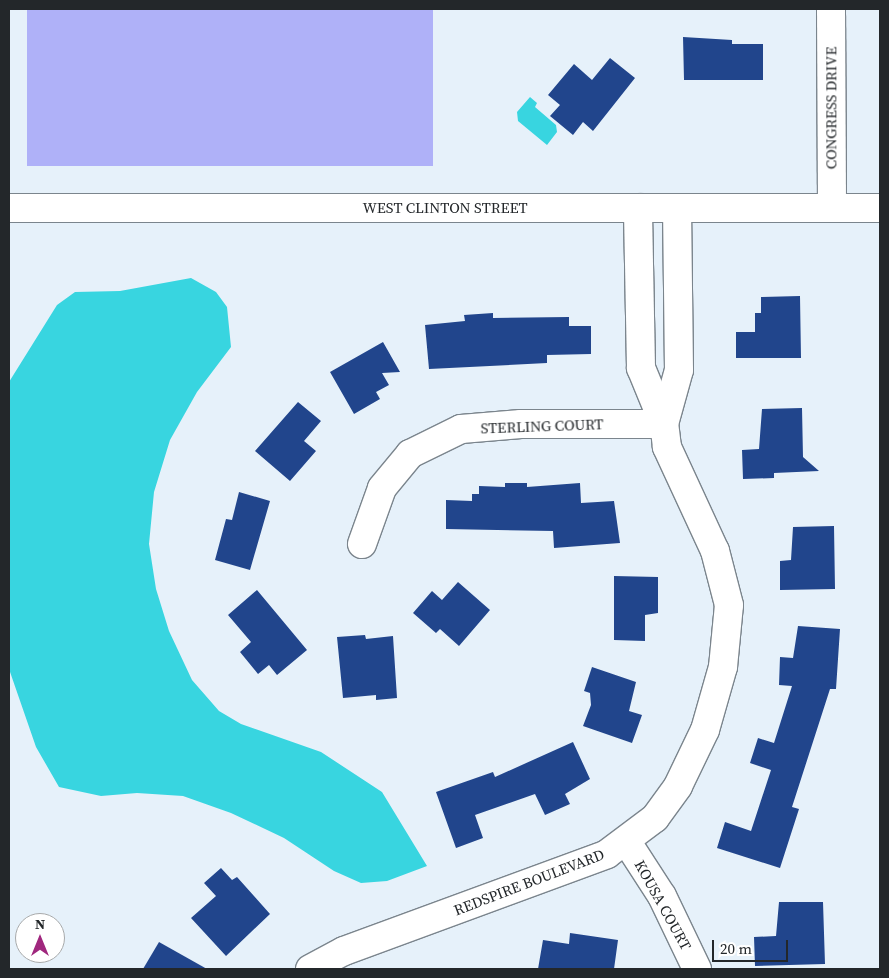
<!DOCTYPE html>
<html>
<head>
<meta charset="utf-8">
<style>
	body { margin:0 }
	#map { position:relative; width:889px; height:978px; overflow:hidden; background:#e6f1fa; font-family:"Source Serif 4",serif }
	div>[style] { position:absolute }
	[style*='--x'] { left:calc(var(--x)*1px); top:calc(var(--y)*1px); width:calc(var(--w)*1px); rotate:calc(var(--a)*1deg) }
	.forest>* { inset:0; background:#afb1f8; transform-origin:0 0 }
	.water>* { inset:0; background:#38d5e0 }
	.building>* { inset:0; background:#21458c }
	.roads { filter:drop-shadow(1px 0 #7b858d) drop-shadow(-1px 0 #7b858d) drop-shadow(0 1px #7b858d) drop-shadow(0 -1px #7b858d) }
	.street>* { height:28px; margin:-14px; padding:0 14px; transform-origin:14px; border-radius:14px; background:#fff }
	.secondary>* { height:28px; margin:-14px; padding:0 14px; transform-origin:14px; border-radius:14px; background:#fff }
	span { translate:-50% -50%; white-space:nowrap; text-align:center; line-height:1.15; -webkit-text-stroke:5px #fff; paint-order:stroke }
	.street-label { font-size:15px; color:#23272a }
	.frame { position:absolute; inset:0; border:10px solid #23272a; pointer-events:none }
	.north { position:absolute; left:15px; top:913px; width:50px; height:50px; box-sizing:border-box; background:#fff; border:1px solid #a7a9aa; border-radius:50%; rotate:0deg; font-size:14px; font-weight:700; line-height:20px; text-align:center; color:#23272a }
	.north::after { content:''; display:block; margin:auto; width:18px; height:22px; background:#a0277e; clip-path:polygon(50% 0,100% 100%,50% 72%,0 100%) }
	.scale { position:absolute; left:712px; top:940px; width:76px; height:22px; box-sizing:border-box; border:2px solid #23272a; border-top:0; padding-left:6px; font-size:15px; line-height:18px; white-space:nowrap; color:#23272a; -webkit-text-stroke:4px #fff; paint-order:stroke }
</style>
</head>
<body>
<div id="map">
	<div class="forest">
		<div style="left:27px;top:9px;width:406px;height:157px"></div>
	</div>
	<div class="water">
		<div style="clip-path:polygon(530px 97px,537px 103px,535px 107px,556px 125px,557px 132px,547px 145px,518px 121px,517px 112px)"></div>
		<div style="clip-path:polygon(191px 278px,216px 292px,227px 307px,231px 347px,197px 392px,170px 440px,154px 492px,149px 544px,156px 589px,169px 631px,192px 680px,219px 711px,241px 724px,321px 752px,382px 792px,427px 866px,387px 881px,361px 883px,334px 871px,284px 838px,231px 813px,183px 796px,137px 793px,101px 796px,59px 787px,36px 747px,9px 669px,9px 382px,57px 305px,75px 292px,120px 291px)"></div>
	</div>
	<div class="building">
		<div style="clip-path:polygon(683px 37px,732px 40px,732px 44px,763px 44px,763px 80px,684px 80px)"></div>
		<div style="clip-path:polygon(610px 58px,635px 78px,593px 131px,583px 122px,573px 135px,550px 116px,560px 105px,548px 95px,574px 64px,592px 80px)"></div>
		<div style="clip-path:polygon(800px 296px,801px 358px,736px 358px,736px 332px,755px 332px,755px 313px,761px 313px,761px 297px)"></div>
		<div style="clip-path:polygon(493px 313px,493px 318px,569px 317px,569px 326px,591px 326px,591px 354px,547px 355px,547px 363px,429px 369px,425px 325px,465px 321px,464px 315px)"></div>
		<div style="clip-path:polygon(383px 342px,400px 372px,382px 373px,389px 385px,376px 392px,380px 399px,354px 414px,330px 372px)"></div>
		<div style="clip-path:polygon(298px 402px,321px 421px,304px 441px,316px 451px,290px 481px,255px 451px)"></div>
		<div style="clip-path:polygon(802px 408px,803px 457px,819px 471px,774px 473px,774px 478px,743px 479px,742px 450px,759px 449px,762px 409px)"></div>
		<div style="clip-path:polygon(505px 483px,527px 483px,527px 487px,580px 483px,581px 503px,614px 501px,620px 543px,554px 548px,553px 531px,446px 529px,446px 500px,472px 501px,472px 494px,479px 494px,479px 486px,505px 487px)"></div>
		<div style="clip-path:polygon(239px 492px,270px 501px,250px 570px,215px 560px,226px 519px,232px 520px)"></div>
		<div style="clip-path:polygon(834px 526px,835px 589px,780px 590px,780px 561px,791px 560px,793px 527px)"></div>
		<div style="clip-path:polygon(614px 576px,658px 577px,658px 613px,645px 615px,645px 641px,614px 640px)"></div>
		<div style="clip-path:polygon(458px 582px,490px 610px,459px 646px,440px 629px,436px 633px,413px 613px,432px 591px,442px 600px)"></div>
		<div style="clip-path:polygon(257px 590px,307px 650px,277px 675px,269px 665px,258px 674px,240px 652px,251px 642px,228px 615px)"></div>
		<div style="clip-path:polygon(798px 626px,840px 629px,836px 689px,830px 689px,792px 807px,799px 809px,780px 868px,717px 848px,725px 822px,751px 831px,771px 770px,750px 763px,758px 738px,774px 743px,792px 686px,779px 685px,780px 657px,793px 658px)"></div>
		<div style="clip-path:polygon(365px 635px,366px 639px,393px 636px,397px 698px,376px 700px,376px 695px,343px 698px,337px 637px)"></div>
		<div style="clip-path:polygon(592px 667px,636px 682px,629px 711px,642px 715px,632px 743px,583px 726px,591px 705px,590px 693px,584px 691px)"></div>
		<div style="clip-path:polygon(573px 742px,590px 779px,565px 794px,570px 804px,545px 815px,535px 794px,475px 815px,483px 838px,456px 848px,436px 792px,493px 772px,495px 777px)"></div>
		<div style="clip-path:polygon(221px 868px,232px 880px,237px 877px,270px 914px,226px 956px,191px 918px,216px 896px,204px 883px)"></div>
		<div style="clip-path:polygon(779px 902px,823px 902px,825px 964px,755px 966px,754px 937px,776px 936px)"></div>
		<div style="clip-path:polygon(570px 933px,618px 940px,614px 969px,538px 969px,543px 940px,569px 944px)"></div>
		<div style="clip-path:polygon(159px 942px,207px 969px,143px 969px)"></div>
	</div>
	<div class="roads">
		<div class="street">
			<div style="--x:831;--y:9;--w:199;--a:89.7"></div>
			<div style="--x:664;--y:424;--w:56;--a:-74.5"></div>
			<div style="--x:679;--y:370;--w:162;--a:-90.7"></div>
			<div style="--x:362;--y:544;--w:59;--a:-70.3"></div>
			<div style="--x:382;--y:488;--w:44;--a:-50.5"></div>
			<div style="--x:410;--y:454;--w:57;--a:-26.1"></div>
			<div style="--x:461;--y:429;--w:60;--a:-4.8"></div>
			<div style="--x:521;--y:424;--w:143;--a:0"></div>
			<div style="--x:627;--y:842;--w:64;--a:57.1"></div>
			<div style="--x:662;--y:896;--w:81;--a:64.4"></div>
			<div style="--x:310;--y:969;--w:38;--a:-28"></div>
			<div style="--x:344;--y:951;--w:280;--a:-20.2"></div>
			<div style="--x:607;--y:854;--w:60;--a:-36.9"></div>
			<div style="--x:655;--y:818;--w:39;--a:-54"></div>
			<div style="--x:678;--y:786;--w:62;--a:-64.3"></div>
			<div style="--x:705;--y:730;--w:66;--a:-74.1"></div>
			<div style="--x:723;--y:667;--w:62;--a:-84.5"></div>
			<div style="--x:729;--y:605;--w:56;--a:-104.5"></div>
			<div style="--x:715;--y:551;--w:115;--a:-114.8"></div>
			<div style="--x:667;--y:447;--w:23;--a:-97"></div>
			<div style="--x:664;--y:424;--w:61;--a:-112.3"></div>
			<div style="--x:641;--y:368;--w:160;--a:-91.1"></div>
		</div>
		<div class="secondary">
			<div style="--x:9;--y:208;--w:871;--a:0"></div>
		</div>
	</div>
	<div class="street-label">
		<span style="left:831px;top:108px;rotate:-90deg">CONGRESS DRIVE</span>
		<span style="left:445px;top:208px">WEST CLINTON STREET</span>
		<span style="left:542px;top:426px;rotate:-2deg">STERLING COURT</span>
		<span style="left:529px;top:882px;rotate:-21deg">REDSPIRE BOULEVARD</span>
		<span style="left:663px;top:905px;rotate:61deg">KOUSA COURT</span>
	</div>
	<div class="frame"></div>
	<div class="north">N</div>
	<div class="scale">20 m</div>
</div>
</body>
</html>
